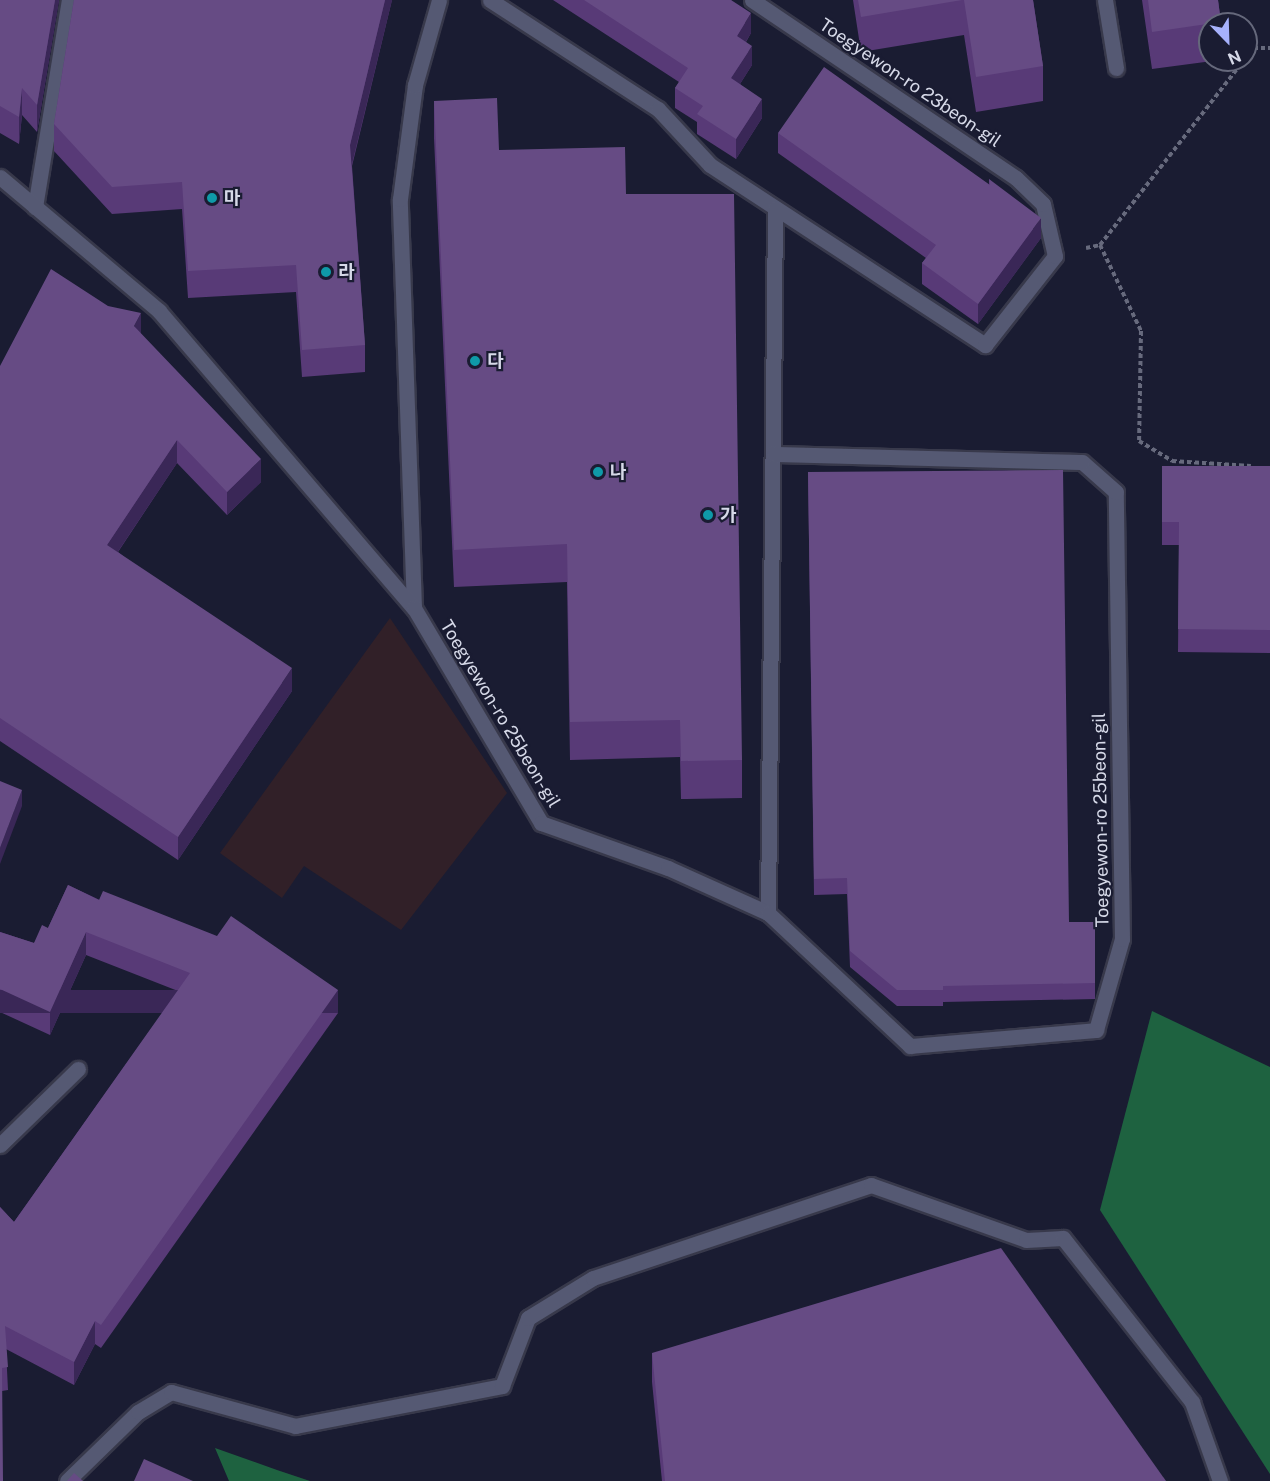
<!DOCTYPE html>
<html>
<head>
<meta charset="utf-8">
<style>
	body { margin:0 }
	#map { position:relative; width:1270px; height:1481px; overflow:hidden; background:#1a1c32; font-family:"Public Sans","Noto Sans KR",sans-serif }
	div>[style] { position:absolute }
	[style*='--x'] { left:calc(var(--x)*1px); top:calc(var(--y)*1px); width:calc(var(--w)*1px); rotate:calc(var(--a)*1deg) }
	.industrial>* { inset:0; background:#312028 }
	.forest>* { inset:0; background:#1e6240 }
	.path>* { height:4px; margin-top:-2px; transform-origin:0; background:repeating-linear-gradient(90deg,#676a7d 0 4.5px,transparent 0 7.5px) }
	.roads { filter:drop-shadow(2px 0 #38394b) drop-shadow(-2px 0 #38394b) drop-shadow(0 2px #38394b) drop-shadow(0 -2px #38394b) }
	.service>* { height:15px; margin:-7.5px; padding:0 7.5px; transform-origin:7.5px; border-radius:7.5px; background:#555973 }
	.minor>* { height:15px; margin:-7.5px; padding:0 7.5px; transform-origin:7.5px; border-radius:7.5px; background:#555973 }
	.wall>* { inset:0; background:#583a77 }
	.shaded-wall>* { inset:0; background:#3a2757; transform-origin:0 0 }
	.building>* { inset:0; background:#664b84 }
	.dots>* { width:16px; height:16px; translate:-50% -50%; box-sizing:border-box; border:3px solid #1a1c32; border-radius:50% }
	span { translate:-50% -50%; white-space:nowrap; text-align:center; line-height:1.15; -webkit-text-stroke:4.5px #1a1c32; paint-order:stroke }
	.street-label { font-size:18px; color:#d6d9e8 }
	.poi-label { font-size:18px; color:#d6d9e8; font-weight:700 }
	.left { translate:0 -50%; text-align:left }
	.north { position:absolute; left:1198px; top:12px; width:60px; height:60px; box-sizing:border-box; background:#1a1c32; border:2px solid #65687b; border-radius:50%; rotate:157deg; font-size:16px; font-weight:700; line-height:24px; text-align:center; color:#d6d9e8 }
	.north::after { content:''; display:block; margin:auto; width:21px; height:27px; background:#a6b1fc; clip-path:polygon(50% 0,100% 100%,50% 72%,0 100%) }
</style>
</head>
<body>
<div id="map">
	<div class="industrial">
		<div style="clip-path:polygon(390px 618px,507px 793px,401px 930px,304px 866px,282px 898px,220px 853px)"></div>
	</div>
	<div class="forest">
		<div style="clip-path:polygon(1152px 1011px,1270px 1067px,1270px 1474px,1100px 1210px)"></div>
		<div style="clip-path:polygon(215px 1448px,277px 1470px,310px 1481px,229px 1481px)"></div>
	</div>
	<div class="path">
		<div style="--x:1246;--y:57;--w:11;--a:-52"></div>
		<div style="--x:1253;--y:48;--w:17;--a:0"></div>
		<div style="--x:1100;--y:245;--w:95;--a:64.5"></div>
		<div style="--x:1141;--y:331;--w:110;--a:91"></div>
		<div style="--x:1139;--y:441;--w:39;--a:31"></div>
		<div style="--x:1172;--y:461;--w:79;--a:3.6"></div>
		<div style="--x:1086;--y:248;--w:14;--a:-12"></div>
		<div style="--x:1100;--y:245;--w:234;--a:-52.1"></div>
	</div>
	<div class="roads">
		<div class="service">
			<div style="--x:490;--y:0;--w:200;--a:33"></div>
			<div style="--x:658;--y:109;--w:76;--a:47.1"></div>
			<div style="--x:710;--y:165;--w:329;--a:33.2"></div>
			<div style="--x:985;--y:345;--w:113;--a:-51.8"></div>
			<div style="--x:1055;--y:256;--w:53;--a:-103"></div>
			<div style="--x:1043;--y:204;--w:37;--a:-136"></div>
			<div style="--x:1105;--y:0;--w:69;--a:80.8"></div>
			<div style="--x:35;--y:207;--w:210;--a:-80.7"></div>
			<div style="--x:414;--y:608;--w:409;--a:-92"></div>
			<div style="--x:400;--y:199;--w:115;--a:-82.5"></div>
			<div style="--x:415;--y:85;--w:88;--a:-74.2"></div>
			<div style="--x:768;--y:913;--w:705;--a:-89.43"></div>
			<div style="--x:0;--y:1145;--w:109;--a:-44.3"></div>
			<div style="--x:67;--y:1481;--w:99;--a:-44.2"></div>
			<div style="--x:138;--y:1412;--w:39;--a:-31"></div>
			<div style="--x:171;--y:1392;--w:129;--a:15.3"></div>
			<div style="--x:295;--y:1426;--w:211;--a:-10.9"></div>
			<div style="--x:502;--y:1386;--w:73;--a:-69.1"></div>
			<div style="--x:528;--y:1318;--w:76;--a:-31.6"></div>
			<div style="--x:593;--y:1278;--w:293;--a:-18.5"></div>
			<div style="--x:871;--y:1185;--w:164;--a:19.5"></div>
			<div style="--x:1026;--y:1240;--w:37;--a:-3"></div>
			<div style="--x:1063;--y:1238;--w:209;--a:51.8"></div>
			<div style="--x:1192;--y:1402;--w:84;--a:70.5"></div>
		</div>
		<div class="minor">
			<div style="--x:752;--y:0;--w:318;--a:34"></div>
			<div style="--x:0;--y:177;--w:208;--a:40.1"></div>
			<div style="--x:159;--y:311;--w:391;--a:49.4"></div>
			<div style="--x:414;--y:608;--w:250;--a:59.4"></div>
			<div style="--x:541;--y:823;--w:135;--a:19.5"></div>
			<div style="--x:668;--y:868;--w:110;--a:24.2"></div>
			<div style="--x:768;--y:913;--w:195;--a:43.1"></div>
			<div style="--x:910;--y:1046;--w:187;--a:-4.9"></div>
			<div style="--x:1096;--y:1030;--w:95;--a:-74.1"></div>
			<div style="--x:1122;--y:939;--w:447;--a:-90.8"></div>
			<div style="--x:1116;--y:492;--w:45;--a:-138.6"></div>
			<div style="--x:1082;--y:462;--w:308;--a:-178.5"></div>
		</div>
	</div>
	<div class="wall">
		<div style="clip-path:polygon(0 0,59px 0,37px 132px,22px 115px,19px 144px,0 133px)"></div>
		<div style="clip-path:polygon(74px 0,392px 0,352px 166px,365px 345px,365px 372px,302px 377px,296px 292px,188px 298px,182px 209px,112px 214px,54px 151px,54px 124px)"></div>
		<div style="clip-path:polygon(553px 0,731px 0,751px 33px,746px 42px,752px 65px,740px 84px,762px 118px,736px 159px,697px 134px,697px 122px,675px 108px,675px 88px,679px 82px)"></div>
		<div style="clip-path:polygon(853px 0,1033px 0,1043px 66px,1043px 101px,976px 112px,964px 35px,861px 52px)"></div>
		<div style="clip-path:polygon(1142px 0,1218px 0,1221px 24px,1210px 24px,1210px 60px,1220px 60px,1152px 69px)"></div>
		<div style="clip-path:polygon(434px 101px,499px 150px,626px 194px,742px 760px,742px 798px,681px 799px,680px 757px,570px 760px,567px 582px,454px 587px,434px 138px)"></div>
		<div style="clip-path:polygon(778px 133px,989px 185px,989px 179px,1041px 238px,978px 324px,922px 284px,922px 263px,926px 258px,778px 153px)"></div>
		<div style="clip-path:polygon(141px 334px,261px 482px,227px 515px,177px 463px,118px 552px,292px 691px,178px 860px,0 741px,0 366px)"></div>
		<div style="clip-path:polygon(1162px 466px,1270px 466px,1270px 653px,1178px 652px,1179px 545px,1162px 545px)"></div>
		<div style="clip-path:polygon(808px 472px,1069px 922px,1095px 922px,1095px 999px,943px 1002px,943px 1006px,897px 1006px,850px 967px,847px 894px,814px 895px)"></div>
		<div style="clip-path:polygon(68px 885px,338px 1013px,101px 1348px,95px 1344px,74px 1385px,6px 1349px,8px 1390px,2px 1391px,0 1207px,14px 1222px,178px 991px,86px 955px,50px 1035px,0 1012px,0 932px,34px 943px,48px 928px)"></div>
		<div style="clip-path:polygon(652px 1353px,1166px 1481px,662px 1481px,652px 1382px)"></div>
	</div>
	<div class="shaded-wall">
		<div style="clip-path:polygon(55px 0,59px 0,37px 132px,37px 105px)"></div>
		<div style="clip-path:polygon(385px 0,392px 0,350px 172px,350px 145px)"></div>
		<div style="clip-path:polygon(751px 13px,751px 33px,737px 56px,737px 36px)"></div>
		<div style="clip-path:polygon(752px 46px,752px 65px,731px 98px,731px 78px)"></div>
		<div style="clip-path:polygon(22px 88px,22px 115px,19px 144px,19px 117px)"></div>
		<div style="clip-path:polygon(762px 99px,762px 118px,736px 159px,736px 139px)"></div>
		<div style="clip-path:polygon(1041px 218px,1041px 238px,978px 324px,978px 304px)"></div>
		<div style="clip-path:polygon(141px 313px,141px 336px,134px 326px)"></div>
		<div style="clip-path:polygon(177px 440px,177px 463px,107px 568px,107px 545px)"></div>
		<div style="clip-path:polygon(261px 459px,261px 482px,227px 515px,227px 492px)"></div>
		<div style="clip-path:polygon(292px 668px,292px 691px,178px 860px,178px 837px)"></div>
		<div style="clip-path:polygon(22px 790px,22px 806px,0 864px,0 848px)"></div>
		<div style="clip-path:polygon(86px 932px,86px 955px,50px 1035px,50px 1012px)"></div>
		<div style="left:338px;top:990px;width:23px;height:410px;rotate:90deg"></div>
		<div style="clip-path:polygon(95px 1321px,95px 1344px,74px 1385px,74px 1362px)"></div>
	</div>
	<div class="building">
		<div style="clip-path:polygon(0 0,55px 0,37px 105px,22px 88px,19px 117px,0 106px)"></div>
		<div style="clip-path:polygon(74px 0,385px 0,350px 145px,365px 345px,302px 350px,296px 265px,188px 271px,182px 182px,112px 187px,54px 124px)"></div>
		<div style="clip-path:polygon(584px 0,731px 0,751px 13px,737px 36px,752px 46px,731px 78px,762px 99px,736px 139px,697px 114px,703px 106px,675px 88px,688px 68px)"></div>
		<div style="clip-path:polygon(858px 0,962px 0,861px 17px)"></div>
		<div style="clip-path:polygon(964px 0,1033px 0,1043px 66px,976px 77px)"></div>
		<div style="clip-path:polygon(1148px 0,1218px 0,1221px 22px,1152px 32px)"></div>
		<div style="clip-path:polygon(824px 67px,990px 185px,989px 179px,1041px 218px,978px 304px,922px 263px,936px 245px,778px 133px)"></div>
		<div style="clip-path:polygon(497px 98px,499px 150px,625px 147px,626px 194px,734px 194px,742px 760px,681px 761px,680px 720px,570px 722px,567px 544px,454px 550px,434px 101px)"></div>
		<div style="clip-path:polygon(51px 269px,108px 306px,141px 313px,134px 326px,261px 459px,227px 492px,177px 440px,107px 545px,292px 668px,178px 837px,0 718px,0 366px)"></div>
		<div style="clip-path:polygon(1162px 466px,1270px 466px,1270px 630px,1178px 629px,1179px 522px,1162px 522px)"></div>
		<div style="clip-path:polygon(1063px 470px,1069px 922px,1095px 922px,1095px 983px,943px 986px,943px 990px,897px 990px,850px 951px,847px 878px,814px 879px,808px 472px)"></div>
		<div style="clip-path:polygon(0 781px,22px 790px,0 848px)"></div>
		<div style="clip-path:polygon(68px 885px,99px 900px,103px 891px,217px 936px,231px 916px,338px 990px,101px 1325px,95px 1321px,74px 1362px,5px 1326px,8px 1367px,2px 1368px,3px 1481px,0 1481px,0 1207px,14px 1222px,190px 973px,86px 932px,50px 1012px,0 989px,0 932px,34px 943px,42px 925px,48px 928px)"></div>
		<div style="clip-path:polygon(1001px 1248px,1166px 1481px,665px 1481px,652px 1353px)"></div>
		<div style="clip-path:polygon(144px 1459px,193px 1481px,134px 1481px)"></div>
		<div style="clip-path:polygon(74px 1473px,83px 1481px,67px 1481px)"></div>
	</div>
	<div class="dots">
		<div style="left:212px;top:198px;background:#0f9aa8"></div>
		<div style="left:326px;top:272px;background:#0f9aa8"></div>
		<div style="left:475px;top:361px;background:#0f9aa8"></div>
		<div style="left:598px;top:472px;background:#0f9aa8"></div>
		<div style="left:708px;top:515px;background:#0f9aa8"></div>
	</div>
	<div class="street-label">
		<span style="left:910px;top:83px;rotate:34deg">Toegyewon-ro 23beon-gil</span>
		<span style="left:500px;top:714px;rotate:59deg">Toegyewon-ro 25beon-gil</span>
		<span style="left:1101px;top:820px;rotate:-91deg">Toegyewon-ro 25beon-gil</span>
	</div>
	<div class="poi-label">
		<span class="left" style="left:224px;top:198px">마</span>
		<span class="left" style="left:338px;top:272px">라</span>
		<span class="left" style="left:487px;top:361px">다</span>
		<span class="left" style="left:610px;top:472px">나</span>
		<span class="left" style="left:720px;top:515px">가</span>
	</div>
	<div class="north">N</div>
</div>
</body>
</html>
